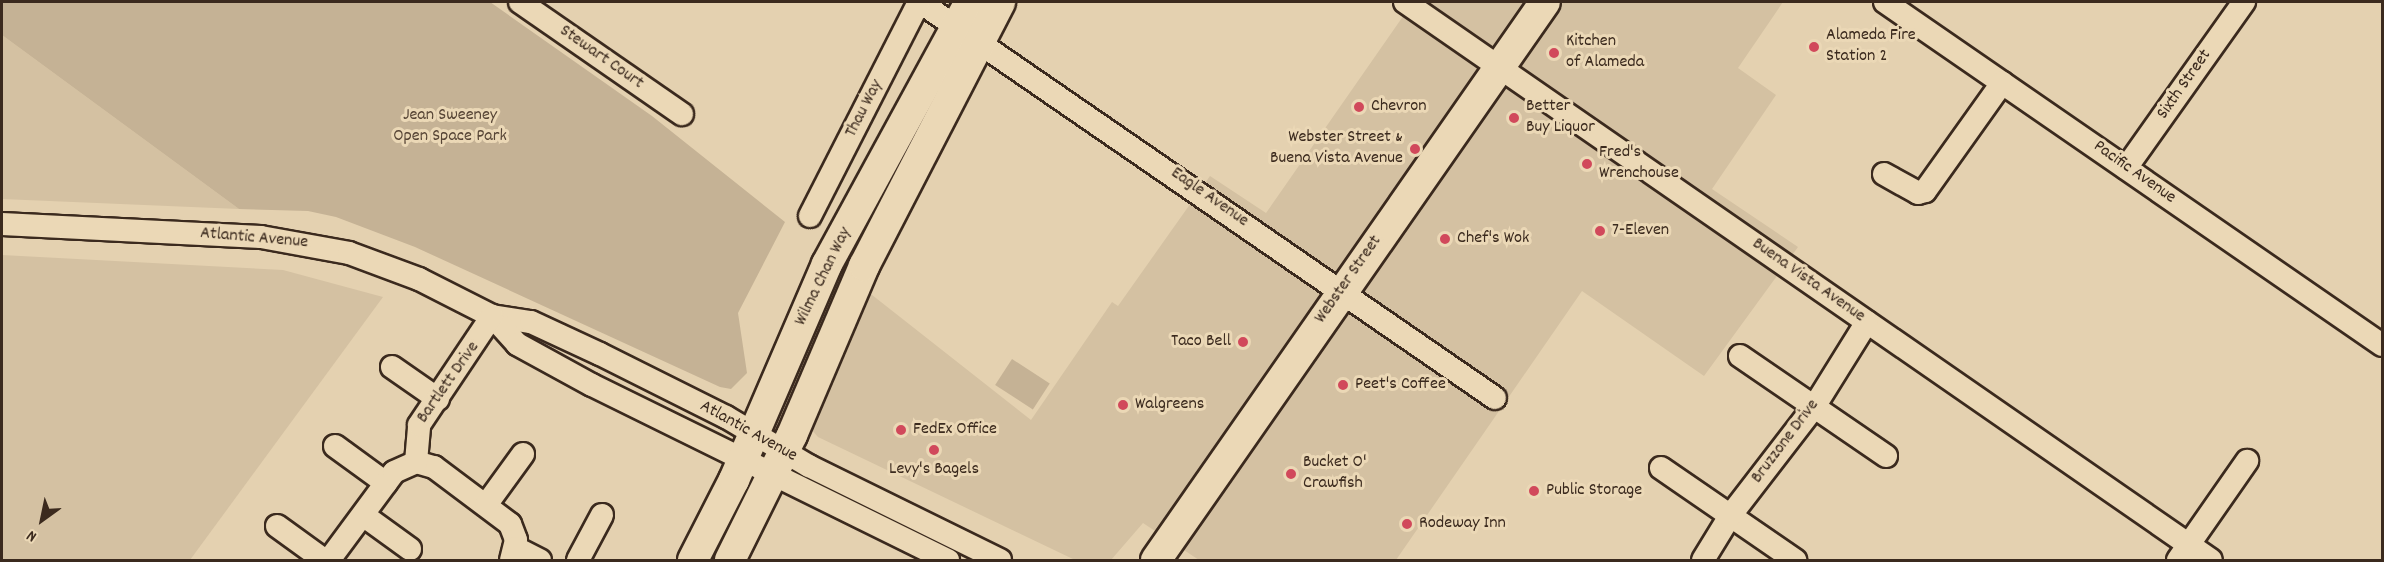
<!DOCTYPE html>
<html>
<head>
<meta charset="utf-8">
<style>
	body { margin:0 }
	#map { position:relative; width:2384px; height:562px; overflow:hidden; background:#e4d1b0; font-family:Dekko,sans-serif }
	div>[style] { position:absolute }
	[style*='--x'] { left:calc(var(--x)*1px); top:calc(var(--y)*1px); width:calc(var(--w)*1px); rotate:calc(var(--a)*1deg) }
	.built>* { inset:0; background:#d4c1a2 }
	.green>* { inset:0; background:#c5b295; transform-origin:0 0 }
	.roads { filter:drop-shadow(2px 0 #3b2a1e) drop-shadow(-2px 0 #3b2a1e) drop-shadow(0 2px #3b2a1e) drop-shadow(0 -2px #3b2a1e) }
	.minor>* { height:22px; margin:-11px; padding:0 11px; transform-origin:11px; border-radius:11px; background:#ebd8b6 }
	.major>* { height:30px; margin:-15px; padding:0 15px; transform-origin:15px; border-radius:15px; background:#ebd8b6 }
	.dots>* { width:16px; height:16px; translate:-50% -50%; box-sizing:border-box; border:3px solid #ebd8b6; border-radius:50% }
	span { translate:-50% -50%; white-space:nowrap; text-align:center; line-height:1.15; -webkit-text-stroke:6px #ebd8b6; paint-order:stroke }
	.poi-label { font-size:18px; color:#3b2a1e }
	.left { translate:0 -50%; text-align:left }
	.right { translate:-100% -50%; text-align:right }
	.street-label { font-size:18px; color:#3b2a1e }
	.park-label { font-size:18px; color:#574536 }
	.frame { position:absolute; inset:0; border:3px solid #3b2a1e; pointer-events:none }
	.north { position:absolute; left:12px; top:490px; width:60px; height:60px; -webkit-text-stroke:4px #ebd8b6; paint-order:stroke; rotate:213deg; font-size:16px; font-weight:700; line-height:24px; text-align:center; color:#3b2a1e }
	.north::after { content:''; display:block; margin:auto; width:21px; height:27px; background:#3b2a1e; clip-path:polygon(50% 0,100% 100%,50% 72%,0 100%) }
</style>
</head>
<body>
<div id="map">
	<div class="built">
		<div style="clip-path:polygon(1413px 2px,1783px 2px,1738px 68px,1776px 95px,1712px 189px,1798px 247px,1704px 376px,1582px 291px,1396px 560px,1199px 560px,1143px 523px,1111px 560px,1075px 560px,818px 437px,811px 429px,867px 291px,1031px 420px,1112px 302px,1118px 306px,1210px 176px,1266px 213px)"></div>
		<div style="clip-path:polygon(2px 35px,239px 209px,2px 199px)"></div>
		<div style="clip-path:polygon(2px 255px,283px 270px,383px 297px,190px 560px,2px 560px)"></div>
	</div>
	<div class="green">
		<div style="clip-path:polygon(2px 2px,490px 2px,652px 116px,785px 222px,738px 313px,747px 373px,731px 389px,720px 387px,415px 247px,336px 217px,308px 211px,239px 209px,2px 35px)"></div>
		<div style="left:1012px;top:359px;width:45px;height:31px;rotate:33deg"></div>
	</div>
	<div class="roads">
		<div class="minor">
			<div style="--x:520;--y:2;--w:197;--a:34.7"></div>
			<div style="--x:920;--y:2;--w:698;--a:34.56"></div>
			<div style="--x:1405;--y:2;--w:980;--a:34.7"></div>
			<div style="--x:1885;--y:2;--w:604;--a:34.61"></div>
			<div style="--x:2126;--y:168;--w:204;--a:-54.6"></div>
			<div style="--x:1884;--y:174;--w:39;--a:29"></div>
			<div style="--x:1918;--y:193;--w:7;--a:-16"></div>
			<div style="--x:1925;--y:191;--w:133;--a:-54.5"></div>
			<div style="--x:810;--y:216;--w:240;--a:-63"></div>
			<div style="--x:2;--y:224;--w:259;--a:2.9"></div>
			<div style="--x:261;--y:237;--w:89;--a:10.3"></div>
			<div style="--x:349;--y:253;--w:75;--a:20.4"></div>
			<div style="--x:419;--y:279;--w:82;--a:26.9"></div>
			<div style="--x:492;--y:316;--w:39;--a:9"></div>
			<div style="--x:531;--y:322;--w:76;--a:24.9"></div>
			<div style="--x:600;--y:354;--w:141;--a:26.6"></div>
			<div style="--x:726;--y:417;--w:96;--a:30.6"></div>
			<div style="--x:809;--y:466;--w:213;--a:26.2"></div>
			<div style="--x:492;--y:316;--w:38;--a:48"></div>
			<div style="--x:517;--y:344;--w:85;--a:28.7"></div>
			<div style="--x:592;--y:385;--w:397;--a:26.2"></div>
			<div style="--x:1740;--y:356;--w:177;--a:34.4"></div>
			<div style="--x:392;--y:367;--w:56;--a:34.8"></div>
			<div style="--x:335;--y:446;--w:63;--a:36"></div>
			<div style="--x:416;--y:462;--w:19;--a:16"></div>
			<div style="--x:434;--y:467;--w:95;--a:36.9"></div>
			<div style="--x:510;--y:524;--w:17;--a:69"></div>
			<div style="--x:516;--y:540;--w:21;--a:104"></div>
			<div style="--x:1661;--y:468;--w:163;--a:34.5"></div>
			<div style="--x:486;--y:505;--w:63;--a:-54"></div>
			<div style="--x:363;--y:515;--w:58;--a:35.9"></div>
			<div style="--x:277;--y:526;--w:58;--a:35.9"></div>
			<div style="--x:516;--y:548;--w:27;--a:27"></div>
			<div style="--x:329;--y:560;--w:109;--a:-53.5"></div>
			<div style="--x:394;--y:472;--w:24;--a:-24"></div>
			<div style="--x:416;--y:462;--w:37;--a:-85"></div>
			<div style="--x:419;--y:425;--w:131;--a:-56.2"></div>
			<div style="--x:578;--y:560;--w:51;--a:-61.9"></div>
			<div style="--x:1703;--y:560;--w:52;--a:-58.5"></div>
			<div style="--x:1730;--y:516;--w:138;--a:-52.4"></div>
			<div style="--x:1814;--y:407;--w:100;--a:-58.1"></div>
			<div style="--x:2178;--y:560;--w:121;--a:-55.1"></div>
		</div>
		<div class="major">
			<div style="--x:693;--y:560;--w:90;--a:-62.9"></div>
			<div style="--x:734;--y:480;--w:235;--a:-66.7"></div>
			<div style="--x:827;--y:264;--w:298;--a:-61.4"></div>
			<div style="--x:730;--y:560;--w:140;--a:-63.6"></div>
			<div style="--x:792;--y:435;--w:184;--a:-66.9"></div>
			<div style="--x:864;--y:266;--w:297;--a:-62.7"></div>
			<div style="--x:1156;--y:560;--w:680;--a:-55.12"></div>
		</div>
	</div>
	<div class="dots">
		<div style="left:1814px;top:47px;background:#d1495b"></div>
		<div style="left:1554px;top:53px;background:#d1495b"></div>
		<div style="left:1359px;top:107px;background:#d1495b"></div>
		<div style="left:1514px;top:118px;background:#d1495b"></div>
		<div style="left:1415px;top:149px;background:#d1495b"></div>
		<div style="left:1587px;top:164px;background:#d1495b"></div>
		<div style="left:1600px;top:231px;background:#d1495b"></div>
		<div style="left:1445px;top:239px;background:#d1495b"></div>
		<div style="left:1243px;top:342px;background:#d1495b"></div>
		<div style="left:1343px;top:385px;background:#d1495b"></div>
		<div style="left:1123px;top:405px;background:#d1495b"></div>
		<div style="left:901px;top:430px;background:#d1495b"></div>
		<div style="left:934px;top:450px;background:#d1495b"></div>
		<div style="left:1291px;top:474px;background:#d1495b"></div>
		<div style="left:1534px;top:491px;background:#d1495b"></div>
		<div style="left:1407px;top:524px;background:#d1495b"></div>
	</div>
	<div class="poi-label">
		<span class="left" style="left:1826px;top:47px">Alameda Fire<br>Station 2</span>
		<span class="left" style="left:1566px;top:53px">Kitchen<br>of Alameda</span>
		<span class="left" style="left:1371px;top:107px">Chevron</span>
		<span class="left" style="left:1526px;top:118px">Better<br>Buy Liquor</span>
		<span class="right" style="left:1403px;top:149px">Webster Street &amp;<br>Buena Vista Avenue</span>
		<span class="left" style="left:1599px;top:164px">Fred's<br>Wrenchouse</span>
		<span class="left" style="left:1612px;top:231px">7-Eleven</span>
		<span class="left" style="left:1457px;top:239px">Chef's Wok</span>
		<span class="right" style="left:1231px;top:342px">Taco Bell</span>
		<span class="left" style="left:1355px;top:385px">Peet's Coffee</span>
		<span class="left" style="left:1135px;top:405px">Walgreens</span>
		<span class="left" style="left:913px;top:430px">FedEx Office</span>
		<span class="left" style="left:1303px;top:474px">Bucket O'<br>Crawfish</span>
		<span style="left:934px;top:470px">Levy's Bagels</span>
		<span class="left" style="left:1546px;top:491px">Public Storage</span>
		<span class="left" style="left:1419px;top:524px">Rodeway Inn</span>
	</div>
	<div class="street-label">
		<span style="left:601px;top:58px;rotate:35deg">Stewart Court</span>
		<span style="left:2185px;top:85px;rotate:-55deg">Sixth Street</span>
		<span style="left:865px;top:109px;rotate:-63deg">Thau Way</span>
		<span style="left:2134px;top:173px;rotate:35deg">Pacific Avenue</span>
		<span style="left:1209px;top:198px;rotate:35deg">Eagle Avenue</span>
		<span style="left:254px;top:239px;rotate:5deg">Atlantic Avenue</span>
		<span style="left:824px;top:277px;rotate:-64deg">Wilma Chan Way</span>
		<span style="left:1349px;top:280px;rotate:-55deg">Webster Street</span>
		<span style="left:1808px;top:281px;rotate:35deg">Buena Vista Avenue</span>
		<span style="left:449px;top:383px;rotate:-55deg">Bartlett Drive</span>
		<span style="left:748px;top:432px;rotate:29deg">Atlantic Avenue</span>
		<span style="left:1786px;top:442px;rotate:-53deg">Bruzzone Drive</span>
	</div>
	<div class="park-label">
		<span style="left:450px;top:127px">Jean Sweeney<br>Open Space Park</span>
	</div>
	<div class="frame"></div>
	<div class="north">N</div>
</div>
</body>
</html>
